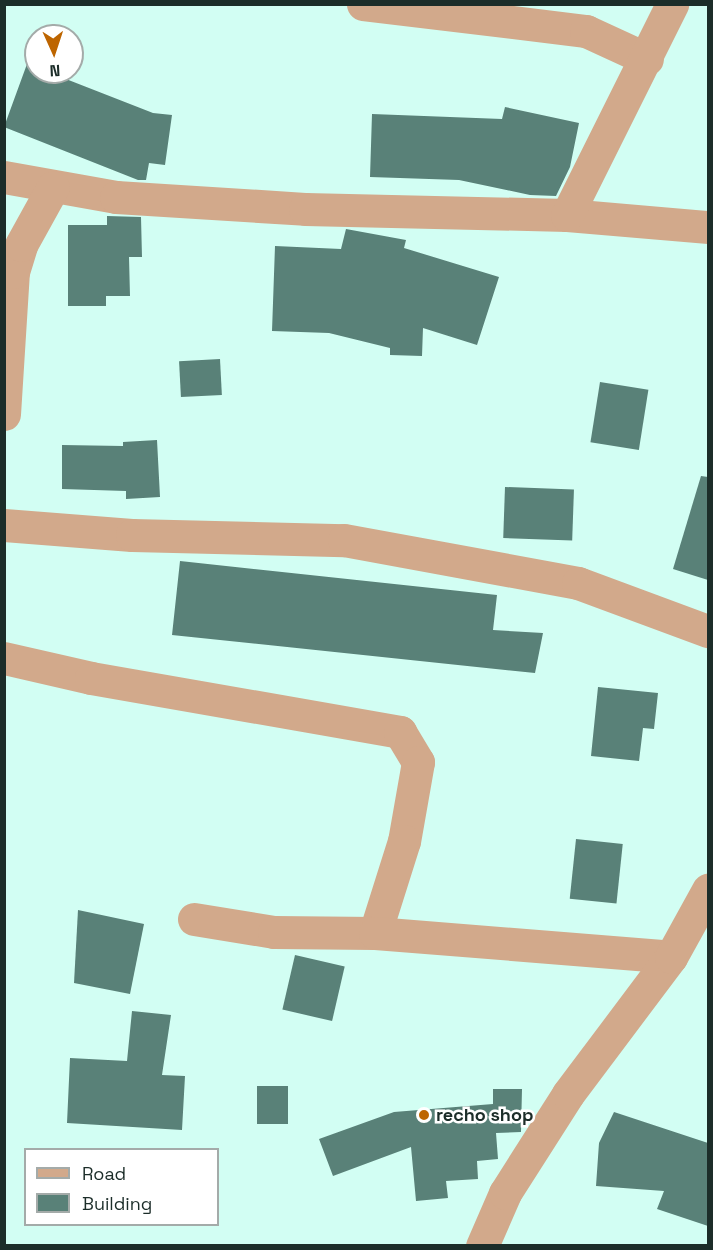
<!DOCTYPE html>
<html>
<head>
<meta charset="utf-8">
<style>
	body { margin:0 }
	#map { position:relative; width:713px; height:1250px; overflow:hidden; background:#d2fef3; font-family:"Space Grotesk",sans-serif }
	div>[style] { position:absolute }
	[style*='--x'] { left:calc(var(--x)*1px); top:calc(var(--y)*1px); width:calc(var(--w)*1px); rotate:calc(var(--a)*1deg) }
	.building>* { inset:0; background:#598178; transform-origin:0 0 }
	.minor>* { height:33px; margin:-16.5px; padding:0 16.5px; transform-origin:16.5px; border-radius:16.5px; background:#d2a98b }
	.dots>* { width:16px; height:16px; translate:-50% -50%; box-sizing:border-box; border:3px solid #fff; border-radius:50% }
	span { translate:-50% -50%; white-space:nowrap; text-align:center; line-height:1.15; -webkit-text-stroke:5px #fff; paint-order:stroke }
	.poi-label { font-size:18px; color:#1c2d29; font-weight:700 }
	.left { translate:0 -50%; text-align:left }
	.frame { position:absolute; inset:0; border:6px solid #1c2d29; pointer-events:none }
	.legend { position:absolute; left:24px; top:1148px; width:195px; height:78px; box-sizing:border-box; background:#fff; border:2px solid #a4aba9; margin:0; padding:8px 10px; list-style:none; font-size:18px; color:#1c2d29 }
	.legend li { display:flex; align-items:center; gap:12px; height:30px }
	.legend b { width:30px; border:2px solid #a4aba9 }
	.north { position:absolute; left:24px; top:24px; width:60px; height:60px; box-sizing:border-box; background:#fff; border:2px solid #a4aba9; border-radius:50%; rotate:177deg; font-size:16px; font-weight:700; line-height:24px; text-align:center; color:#1c2d29 }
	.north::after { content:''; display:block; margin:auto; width:21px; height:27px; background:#bd6500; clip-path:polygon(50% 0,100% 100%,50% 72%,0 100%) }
</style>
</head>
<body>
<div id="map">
	<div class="building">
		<div style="clip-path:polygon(27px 64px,36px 72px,48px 72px,153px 113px,172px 115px,165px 165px,149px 163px,146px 180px,138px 180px,4px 127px)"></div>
		<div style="clip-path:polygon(505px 107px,579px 123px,570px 167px,556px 196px,530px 195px,459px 180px,370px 177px,372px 114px,502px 119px)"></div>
		<div style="clip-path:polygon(107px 216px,141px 217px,142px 257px,129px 257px,130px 296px,106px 296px,106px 306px,68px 306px,68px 225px,107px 225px)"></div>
		<div style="clip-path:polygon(346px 229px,406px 240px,404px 248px,499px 277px,477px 345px,423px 328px,422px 356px,390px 355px,390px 348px,329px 333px,272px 331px,275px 246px,341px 249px)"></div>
		<div style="left:220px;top:359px;width:36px;height:41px;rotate:87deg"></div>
		<div style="left:600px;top:382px;width:49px;height:61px;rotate:9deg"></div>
		<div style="clip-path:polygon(157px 440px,160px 497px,126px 499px,126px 491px,62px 489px,62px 445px,123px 446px,123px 442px)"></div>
		<div style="clip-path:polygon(701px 476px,708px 477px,708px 580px,673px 569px)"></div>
		<div style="left:505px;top:487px;width:69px;height:51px;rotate:2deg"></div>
		<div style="clip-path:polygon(180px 561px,497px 595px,493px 630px,543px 633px,535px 673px,172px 635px)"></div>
		<div style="clip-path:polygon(598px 687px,658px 693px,654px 729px,643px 728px,639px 761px,591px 756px)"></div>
		<div style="left:576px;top:839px;width:47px;height:60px;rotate:6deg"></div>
		<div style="clip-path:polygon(78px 910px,144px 924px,130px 994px,74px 983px)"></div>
		<div style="left:295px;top:955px;width:51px;height:56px;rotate:13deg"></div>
		<div style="clip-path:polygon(132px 1011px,171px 1015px,162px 1075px,185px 1076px,182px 1130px,67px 1123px,70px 1058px,127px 1061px)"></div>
		<div style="left:257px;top:1086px;width:31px;height:38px"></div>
		<div style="clip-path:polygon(493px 1089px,522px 1089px,521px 1132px,496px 1133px,498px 1159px,477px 1161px,478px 1179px,446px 1181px,448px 1198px,416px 1201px,411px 1147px,333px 1176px,319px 1139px,394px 1112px,493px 1104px)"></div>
		<div style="clip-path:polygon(614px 1112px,708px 1143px,708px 1226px,657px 1209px,664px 1191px,596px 1186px,599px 1143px)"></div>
	</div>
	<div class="minor">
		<div style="--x:363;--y:4;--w:225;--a:6.9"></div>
		<div style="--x:586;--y:31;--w:67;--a:24.7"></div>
		<div style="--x:4;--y:177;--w:114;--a:10.1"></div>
		<div style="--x:116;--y:197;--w:189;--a:3.6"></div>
		<div style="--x:305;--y:209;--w:262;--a:1.3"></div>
		<div style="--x:567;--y:215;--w:142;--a:4.9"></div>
		<div style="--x:567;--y:215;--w:236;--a:-63.5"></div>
		<div style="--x:4;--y:414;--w:142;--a:-86.4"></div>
		<div style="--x:13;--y:272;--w:28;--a:-73"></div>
		<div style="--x:21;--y:245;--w:66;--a:-61.1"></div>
		<div style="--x:4;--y:525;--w:128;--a:4.5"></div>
		<div style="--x:132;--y:535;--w:212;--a:1.4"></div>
		<div style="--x:344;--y:540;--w:238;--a:10.4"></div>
		<div style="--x:578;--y:583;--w:139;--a:20.3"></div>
		<div style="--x:4;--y:658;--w:89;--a:12.9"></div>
		<div style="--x:91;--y:678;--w:314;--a:9.9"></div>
		<div style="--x:400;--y:732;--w:35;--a:59"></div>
		<div style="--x:418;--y:762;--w:80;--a:100"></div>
		<div style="--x:404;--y:841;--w:96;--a:107.5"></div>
		<div style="--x:194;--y:919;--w:81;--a:9.2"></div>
		<div style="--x:274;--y:932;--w:101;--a:0.6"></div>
		<div style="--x:375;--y:933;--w:297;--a:4.6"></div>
		<div style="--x:482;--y:1246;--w:58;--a:-66.5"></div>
		<div style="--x:505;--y:1193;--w:117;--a:-57.5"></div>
		<div style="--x:568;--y:1094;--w:171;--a:-53.1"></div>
		<div style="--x:671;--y:957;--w:77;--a:-61.1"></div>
	</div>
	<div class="dots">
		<div style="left:424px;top:1115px;background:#bd6500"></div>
	</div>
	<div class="poi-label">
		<span class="left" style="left:436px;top:1115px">recho shop</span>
	</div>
	<div class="frame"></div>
	<ul class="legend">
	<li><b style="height:8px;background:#d2a98b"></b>Road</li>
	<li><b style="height:16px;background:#598178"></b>Building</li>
	</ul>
	<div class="north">N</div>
</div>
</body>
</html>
